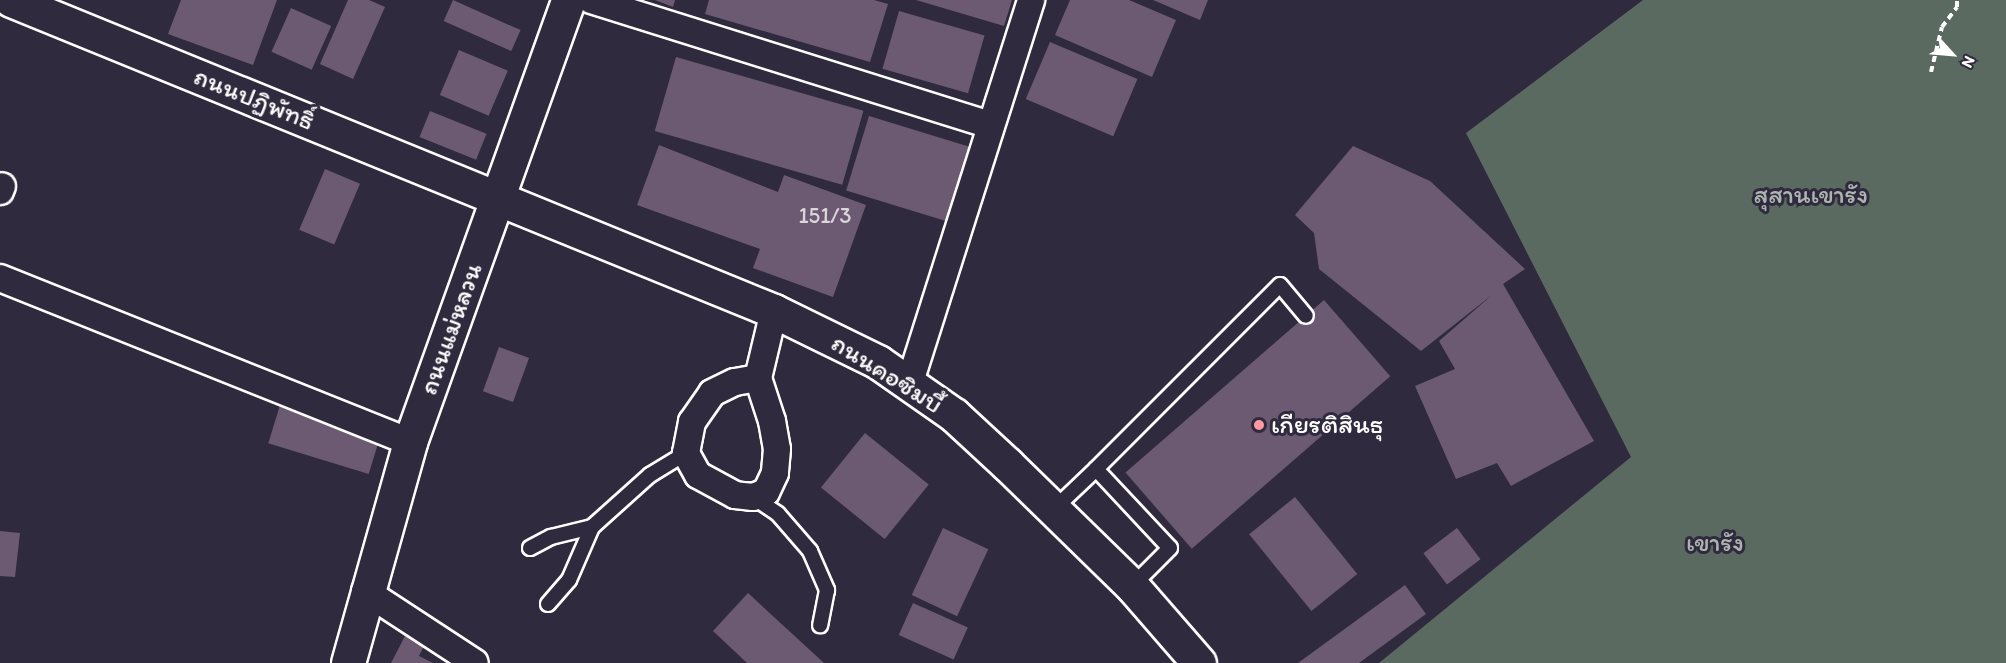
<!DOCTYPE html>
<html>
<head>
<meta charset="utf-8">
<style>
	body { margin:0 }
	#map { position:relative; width:2006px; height:663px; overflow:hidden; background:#2f2a3d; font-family:Itim,"Playpen Sans Thai",sans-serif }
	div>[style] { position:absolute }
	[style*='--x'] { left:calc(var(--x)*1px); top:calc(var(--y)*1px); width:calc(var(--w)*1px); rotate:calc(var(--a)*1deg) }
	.green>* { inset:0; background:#5b6a61 }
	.building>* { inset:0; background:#6c5a73; transform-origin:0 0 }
	.path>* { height:4px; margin-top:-2px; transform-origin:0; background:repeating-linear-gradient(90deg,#fff 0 6px,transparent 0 10.5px) }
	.roads { filter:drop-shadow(2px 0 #fff) drop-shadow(-2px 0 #fff) drop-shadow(0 2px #fff) drop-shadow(0 -2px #fff) }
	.lane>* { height:14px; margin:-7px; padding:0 7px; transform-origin:7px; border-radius:7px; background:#2f2a3d }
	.street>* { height:26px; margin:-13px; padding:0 13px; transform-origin:13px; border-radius:13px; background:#2f2a3d }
	.secondary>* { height:33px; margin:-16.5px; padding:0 16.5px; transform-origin:16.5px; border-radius:16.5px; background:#2f2a3d }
	.dots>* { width:16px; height:16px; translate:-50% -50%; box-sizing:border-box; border:3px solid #2f2a3d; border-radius:50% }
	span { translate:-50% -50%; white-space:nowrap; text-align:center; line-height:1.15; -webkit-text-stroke:6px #2f2a3d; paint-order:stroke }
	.number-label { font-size:22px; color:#dad6dc }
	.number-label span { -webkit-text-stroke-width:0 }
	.street-label { font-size:26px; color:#fff }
	.park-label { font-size:26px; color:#adb4b0 }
	.poi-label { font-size:26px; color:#fff }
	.left { translate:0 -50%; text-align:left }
	.north { position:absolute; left:1922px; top:24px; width:60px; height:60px; -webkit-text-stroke:4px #2f2a3d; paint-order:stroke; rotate:116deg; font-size:16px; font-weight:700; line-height:24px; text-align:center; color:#fff }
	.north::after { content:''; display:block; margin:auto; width:21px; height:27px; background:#fff; clip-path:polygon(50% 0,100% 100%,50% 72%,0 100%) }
</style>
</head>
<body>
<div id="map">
	<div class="green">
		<div style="clip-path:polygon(1643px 0,2006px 0,2006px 663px,1379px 663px,1631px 457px,1466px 133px)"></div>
	</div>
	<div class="building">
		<div style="clip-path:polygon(181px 0,277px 0,253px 65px,168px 34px)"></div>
		<div style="clip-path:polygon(348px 0,369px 0,385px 7px,353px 79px,320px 64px)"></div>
		<div style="left:453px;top:0;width:74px;height:23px;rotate:24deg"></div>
		<div style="clip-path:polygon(655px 0,675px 0,673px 7px)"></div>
		<div style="clip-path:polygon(709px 0,874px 0,888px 4px,870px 62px,705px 14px)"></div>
		<div style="clip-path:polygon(916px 0,1012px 0,1004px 26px)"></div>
		<div style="clip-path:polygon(1070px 0,1129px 0,1176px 20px,1152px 77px,1055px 35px)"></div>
		<div style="clip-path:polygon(1153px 0,1208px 0,1200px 20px)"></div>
		<div style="left:291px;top:8px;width:44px;height:48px;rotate:24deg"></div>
		<div style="left:899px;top:11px;width:89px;height:60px;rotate:16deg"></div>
		<div style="left:1050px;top:42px;width:95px;height:62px;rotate:23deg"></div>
		<div style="left:459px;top:50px;width:53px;height:49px;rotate:23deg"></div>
		<div style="left:676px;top:57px;width:195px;height:77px;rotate:16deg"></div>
		<div style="left:430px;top:111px;width:61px;height:28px;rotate:22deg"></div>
		<div style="left:869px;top:116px;width:105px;height:78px;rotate:17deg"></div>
		<div style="clip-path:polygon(659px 145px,778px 192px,784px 175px,866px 205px,833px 297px,753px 268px,760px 249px,637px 205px)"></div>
		<div style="clip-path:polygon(1353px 146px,1430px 181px,1525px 269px,1503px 284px,1594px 441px,1511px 486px,1497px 463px,1456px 479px,1415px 386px,1455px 369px,1439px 341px,1492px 295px,1421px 351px,1319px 269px,1314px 233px,1295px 215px)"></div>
		<div style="left:325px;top:169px;width:38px;height:66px;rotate:23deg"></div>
		<div style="left:1324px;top:300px;width:101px;height:263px;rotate:49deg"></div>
		<div style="left:499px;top:347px;width:32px;height:47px;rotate:20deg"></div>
		<div style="left:280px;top:405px;width:105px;height:40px;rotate:17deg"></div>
		<div style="left:865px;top:433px;width:82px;height:70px;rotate:39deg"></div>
		<div style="left:1295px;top:497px;width:99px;height:59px;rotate:51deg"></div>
		<div style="left:943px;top:528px;width:50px;height:74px;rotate:25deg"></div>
		<div style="left:1457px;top:528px;width:39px;height:42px;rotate:53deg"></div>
		<div style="clip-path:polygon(0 531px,20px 533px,15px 577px,0 576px)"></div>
		<div style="clip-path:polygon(1405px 585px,1426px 614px,1359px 663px,1298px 663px)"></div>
		<div style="clip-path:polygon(748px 593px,824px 663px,747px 663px,713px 631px)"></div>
		<div style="left:913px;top:603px;width:60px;height:35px;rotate:24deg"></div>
		<div style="clip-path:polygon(406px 634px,425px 644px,419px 656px,433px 663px,391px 663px)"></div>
	</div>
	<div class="path">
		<div style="--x:1931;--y:72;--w:46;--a:-76.3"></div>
		<div style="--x:1942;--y:27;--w:25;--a:-53"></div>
		<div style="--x:1957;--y:7;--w:7;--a:-90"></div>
	</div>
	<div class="roads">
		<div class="lane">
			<div style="--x:1096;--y:469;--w:260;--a:-45"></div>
			<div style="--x:1280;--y:285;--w:40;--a:50"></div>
			<div style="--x:753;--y:497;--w:30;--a:34"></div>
			<div style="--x:778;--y:514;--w:49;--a:49.1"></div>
			<div style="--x:810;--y:551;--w:43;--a:66.4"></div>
			<div style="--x:827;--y:590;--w:36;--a:101"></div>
			<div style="--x:1053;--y:510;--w:59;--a:-43.6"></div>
			<div style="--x:1096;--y:469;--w:108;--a:46.9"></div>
			<div style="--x:1170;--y:548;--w:54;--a:135"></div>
			<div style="--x:530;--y:548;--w:24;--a:-28"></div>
			<div style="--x:551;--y:537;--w:42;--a:-13.7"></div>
			<div style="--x:548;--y:604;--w:32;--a:-49"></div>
			<div style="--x:569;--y:580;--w:58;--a:-66.5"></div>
			<div style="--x:592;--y:527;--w:78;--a:-41.9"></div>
			<div style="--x:650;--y:475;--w:42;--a:-31.4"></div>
		</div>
		<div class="street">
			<div style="--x:591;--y:0;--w:419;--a:17.4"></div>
			<div style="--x:0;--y:191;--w:5;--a:-68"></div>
			<div style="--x:0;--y:278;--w:442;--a:21.8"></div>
			<div style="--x:758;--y:378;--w:45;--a:72"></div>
			<div style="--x:772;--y:421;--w:28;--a:80"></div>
			<div style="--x:777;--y:449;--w:24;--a:95"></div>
			<div style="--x:775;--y:473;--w:21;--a:115"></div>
			<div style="--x:766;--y:492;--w:14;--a:159"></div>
			<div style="--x:753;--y:497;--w:18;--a:-174"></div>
			<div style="--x:735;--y:495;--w:42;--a:-151.6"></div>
			<div style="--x:698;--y:475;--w:25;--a:-119"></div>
			<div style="--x:686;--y:453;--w:32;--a:-79"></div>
			<div style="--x:692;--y:422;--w:35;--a:-55"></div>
			<div style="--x:712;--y:393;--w:25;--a:-26"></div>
			<div style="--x:735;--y:382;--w:23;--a:-10"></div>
			<div style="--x:758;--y:378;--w:69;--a:-76.6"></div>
			<div style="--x:910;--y:382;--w:401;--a:-72.4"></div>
			<div style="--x:365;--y:591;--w:131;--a:33.2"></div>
		</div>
		<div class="secondary">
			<div style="--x:11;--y:0;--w:824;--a:22.18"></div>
			<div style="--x:774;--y:311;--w:116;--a:26.1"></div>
			<div style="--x:878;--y:362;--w:93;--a:34.9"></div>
			<div style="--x:954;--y:415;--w:72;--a:42.8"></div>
			<div style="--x:1007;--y:464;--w:175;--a:44.3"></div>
			<div style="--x:1132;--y:586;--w:102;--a:49"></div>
			<div style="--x:348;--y:663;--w:230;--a:-74.3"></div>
			<div style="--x:410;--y:442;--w:469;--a:-70.3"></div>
		</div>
	</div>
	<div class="dots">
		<div style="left:1259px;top:425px;background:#ff9aa2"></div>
	</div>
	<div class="number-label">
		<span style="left:825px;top:216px">151/3</span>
	</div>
	<div class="street-label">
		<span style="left:254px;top:99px;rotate:22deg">ถนนปฏิพัทธิ์</span>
		<span style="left:451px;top:329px;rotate:-70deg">ถนนแม่หลวน</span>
		<span style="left:887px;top:374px;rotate:32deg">ถนนคอซิมบี้</span>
	</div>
	<div class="park-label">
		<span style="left:1811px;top:195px">สุสานเขารัง</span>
		<span style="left:1715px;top:543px">เขารัง</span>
	</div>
	<div class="poi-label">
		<span class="left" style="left:1271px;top:425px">เกียรติสินธุ</span>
	</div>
	<div class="north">N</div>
</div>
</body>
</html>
